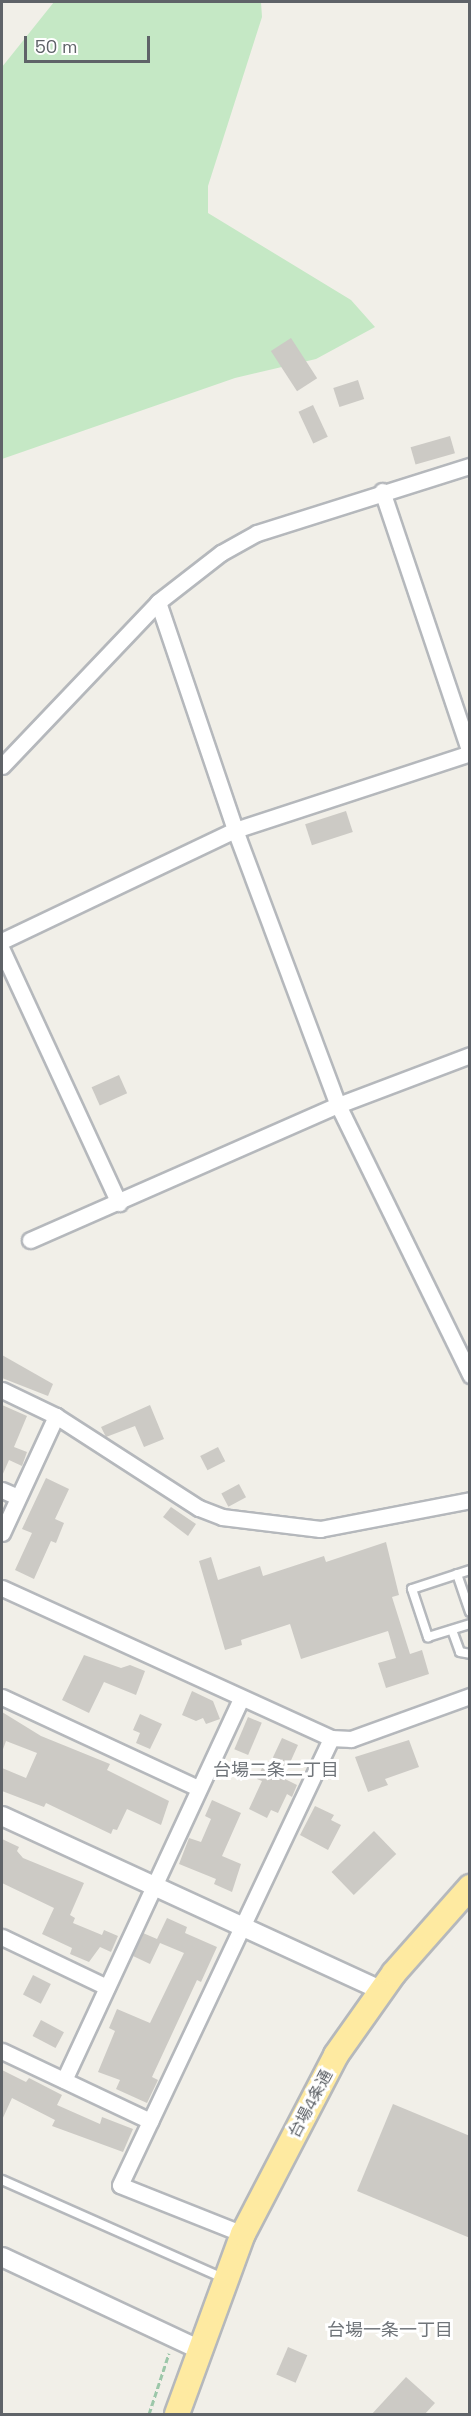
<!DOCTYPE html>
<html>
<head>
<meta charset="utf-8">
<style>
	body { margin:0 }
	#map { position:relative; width:471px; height:2416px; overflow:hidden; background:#f1efe8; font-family:"Space Grotesk","Noto Sans JP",sans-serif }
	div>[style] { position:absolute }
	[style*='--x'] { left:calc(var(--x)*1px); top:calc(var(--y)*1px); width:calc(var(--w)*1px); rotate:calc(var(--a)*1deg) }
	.green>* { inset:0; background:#c5e8c5 }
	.building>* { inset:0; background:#cccac5; transform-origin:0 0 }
	.path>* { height:3px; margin-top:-1.5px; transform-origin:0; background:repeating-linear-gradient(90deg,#9cc7a9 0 6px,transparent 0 9px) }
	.roads { filter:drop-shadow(2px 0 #b5b8bc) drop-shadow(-2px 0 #b5b8bc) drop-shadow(0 2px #b5b8bc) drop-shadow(0 -2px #b5b8bc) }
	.service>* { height:8px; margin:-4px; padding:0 4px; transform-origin:4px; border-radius:4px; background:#fff }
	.minor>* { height:15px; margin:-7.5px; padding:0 7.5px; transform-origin:7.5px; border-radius:7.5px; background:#fff }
	.tertiary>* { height:18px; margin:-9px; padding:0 9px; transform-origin:9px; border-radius:9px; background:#fff }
	.trunk>* { height:24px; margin:-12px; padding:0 12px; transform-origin:12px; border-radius:12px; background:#feeaa1 }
	span { translate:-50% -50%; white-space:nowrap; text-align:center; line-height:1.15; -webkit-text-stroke:6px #fff; paint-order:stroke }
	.street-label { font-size:16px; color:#5f6368 }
	.neighbourhood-label { font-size:18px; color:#70757a }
	.frame { position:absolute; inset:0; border:3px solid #5f6368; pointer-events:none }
	.scale { position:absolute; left:24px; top:36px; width:126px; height:27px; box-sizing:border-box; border:3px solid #5f6368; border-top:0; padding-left:8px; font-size:18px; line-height:21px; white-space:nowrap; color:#5f6368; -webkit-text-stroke:4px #fff; paint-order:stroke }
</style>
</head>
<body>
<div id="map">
	<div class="green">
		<div style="clip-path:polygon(54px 2px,261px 2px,262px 17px,208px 186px,208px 213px,351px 300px,375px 327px,316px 359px,235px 378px,2px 459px,2px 67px)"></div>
	</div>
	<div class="building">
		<div style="left:291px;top:338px;width:48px;height:24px;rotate:57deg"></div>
		<div style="left:358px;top:380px;width:20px;height:26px;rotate:72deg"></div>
		<div style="left:313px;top:405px;width:35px;height:16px;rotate:65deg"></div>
		<div style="left:450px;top:436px;width:18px;height:41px;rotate:74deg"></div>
		<div style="left:346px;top:811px;width:22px;height:43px;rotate:72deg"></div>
		<div style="left:119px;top:1075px;width:20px;height:30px;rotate:66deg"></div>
		<div style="clip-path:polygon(2px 1355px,53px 1384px,48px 1396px,2px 1378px)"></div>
		<div style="clip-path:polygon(2px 1405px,27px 1416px,14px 1447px,27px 1452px,22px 1466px,9px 1460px,2px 1476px)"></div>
		<div style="clip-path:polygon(150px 1405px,164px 1439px,144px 1447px,135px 1426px,106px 1437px,101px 1427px)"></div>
		<div style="left:218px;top:1447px;width:16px;height:20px;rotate:63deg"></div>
		<div style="clip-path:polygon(46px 1478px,69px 1489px,55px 1519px,64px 1523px,56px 1543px,51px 1541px,34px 1579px,15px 1570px,32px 1533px,22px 1529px)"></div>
		<div style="left:239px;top:1484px;width:15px;height:20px;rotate:62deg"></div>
		<div style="clip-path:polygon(171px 1507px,196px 1524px,188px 1536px,163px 1517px)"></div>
		<div style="clip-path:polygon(386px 1542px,399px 1595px,392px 1597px,410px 1654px,422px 1650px,429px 1674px,386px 1688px,378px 1663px,396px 1658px,388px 1631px,301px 1659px,290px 1624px,241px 1640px,242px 1645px,225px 1650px,199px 1561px,211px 1557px,218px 1580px,260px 1566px,263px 1576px,324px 1556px,326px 1562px)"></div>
		<div style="clip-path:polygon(84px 1655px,121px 1668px,130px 1665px,145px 1671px,136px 1695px,104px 1682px,89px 1713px,62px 1700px)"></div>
		<div style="clip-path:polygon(192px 1691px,213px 1701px,220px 1719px,206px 1724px,203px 1718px,196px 1721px,182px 1715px)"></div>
		<div style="clip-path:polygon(2px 1712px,41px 1736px,110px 1764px,107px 1770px,169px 1801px,161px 1825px,127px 1809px,117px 1830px,113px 1829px,111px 1834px,46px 1803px,44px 1807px,2px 1791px,2px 1768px,26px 1778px,37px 1753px,6px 1741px,2px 1752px)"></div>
		<div style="clip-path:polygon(140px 1714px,162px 1724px,150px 1749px,136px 1743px,140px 1733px,133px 1730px)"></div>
		<div style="left:248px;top:1717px;width:15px;height:35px;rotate:23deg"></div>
		<div style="clip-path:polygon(282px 1738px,298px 1745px,283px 1778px,297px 1785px,292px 1797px,287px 1794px,278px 1813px,271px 1810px,267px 1818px,249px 1809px,262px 1781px,257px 1779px,262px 1768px,267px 1770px)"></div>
		<div style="clip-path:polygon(409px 1740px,419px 1767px,385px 1779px,388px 1785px,368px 1792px,355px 1757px)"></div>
		<div style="clip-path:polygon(212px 1800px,241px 1813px,222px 1856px,241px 1864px,232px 1892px,214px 1884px,216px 1879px,179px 1864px,189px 1838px,201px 1842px,211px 1819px,205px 1816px)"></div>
		<div style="clip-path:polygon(315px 1806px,334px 1815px,331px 1820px,341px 1825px,328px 1850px,300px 1835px)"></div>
		<div style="left:374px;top:1831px;width:32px;height:59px;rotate:46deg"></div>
		<div style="clip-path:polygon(2px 1839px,19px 1847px,17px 1851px,23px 1858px,84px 1883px,70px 1915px,75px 1918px,73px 1923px,102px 1935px,104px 1930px,118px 1936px,111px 1952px,100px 1947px,89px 1962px,70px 1954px,72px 1948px,42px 1934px,54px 1908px,2px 1883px)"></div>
		<div style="clip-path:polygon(167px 1918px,187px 1927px,185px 1933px,217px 1947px,201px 1982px,197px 1980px,152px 2077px,158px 2080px,147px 2103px,116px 2089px,120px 2080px,98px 2072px,115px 2031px,109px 2028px,117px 2009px,150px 2023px,184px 1953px,160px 1943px,150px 1964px,133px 1956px,143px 1933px,157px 1939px)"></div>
		<div style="left:33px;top:1975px;width:20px;height:22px;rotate:27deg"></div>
		<div style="left:41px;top:2020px;width:26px;height:18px;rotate:28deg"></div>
		<div style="clip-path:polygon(2px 2070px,26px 2082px,29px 2078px,62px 2095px,57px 2105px,100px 2124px,102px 2117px,133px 2129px,123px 2152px,52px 2126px,55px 2120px,12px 2098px,2px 2120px)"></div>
		<div style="clip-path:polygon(393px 2104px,470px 2136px,470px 2238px,357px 2191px)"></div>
		<div style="left:288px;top:2347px;width:21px;height:30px;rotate:23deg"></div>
		<div style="clip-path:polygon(406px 2377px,435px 2403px,424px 2415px,371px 2415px)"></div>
	</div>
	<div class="path">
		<div style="--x:149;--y:2414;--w:64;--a:-71.8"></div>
	</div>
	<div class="roads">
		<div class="service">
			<div style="--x:470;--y:1570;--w:61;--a:161.9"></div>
			<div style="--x:412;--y:1589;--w:51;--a:71.6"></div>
			<div style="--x:428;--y:1637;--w:44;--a:-17.2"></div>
			<div style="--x:457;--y:1574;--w:40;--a:71.1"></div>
			<div style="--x:452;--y:1630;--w:23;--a:70"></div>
			<div style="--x:460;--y:1652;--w:10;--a:11"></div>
			<div style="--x:2;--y:2180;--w:242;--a:23.9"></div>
		</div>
		<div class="minor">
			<div style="--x:382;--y:491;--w:275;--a:71.4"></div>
			<div style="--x:158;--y:602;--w:241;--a:71.3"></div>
			<div style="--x:235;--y:830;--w:294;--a:69.5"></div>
			<div style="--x:338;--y:1105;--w:301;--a:63.9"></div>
			<div style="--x:2;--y:766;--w:226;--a:-46.4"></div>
			<div style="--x:158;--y:602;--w:80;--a:-37.9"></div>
			<div style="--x:221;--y:553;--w:41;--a:-29.1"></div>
			<div style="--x:257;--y:533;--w:223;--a:-17.5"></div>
			<div style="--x:2;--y:941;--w:258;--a:-25.5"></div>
			<div style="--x:235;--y:830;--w:247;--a:-18.1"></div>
			<div style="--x:2;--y:950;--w:279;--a:65.2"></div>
			<div style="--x:30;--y:1240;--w:336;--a:-23.7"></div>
			<div style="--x:338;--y:1105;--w:141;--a:-20.7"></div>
			<div style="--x:2;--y:1390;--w:60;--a:25.7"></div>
			<div style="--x:56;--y:1416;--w:170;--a:32.8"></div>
			<div style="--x:199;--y:1508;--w:25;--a:21"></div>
			<div style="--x:222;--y:1517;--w:99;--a:7"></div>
			<div style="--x:320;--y:1529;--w:153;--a:-10.9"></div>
			<div style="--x:2;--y:1490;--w:17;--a:24"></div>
			<div style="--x:2;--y:1533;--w:129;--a:-65.2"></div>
			<div style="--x:2;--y:1588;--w:362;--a:24.5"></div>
			<div style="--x:331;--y:1738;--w:20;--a:3"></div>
			<div style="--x:351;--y:1739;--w:127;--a:-19.9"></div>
			<div style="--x:2;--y:1697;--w:216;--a:24.9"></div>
			<div style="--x:2;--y:1937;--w:116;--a:25.5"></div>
			<div style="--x:2;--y:2051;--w:164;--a:25.3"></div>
			<div style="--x:64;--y:2080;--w:421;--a:-65.1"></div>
			<div style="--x:243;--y:2234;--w:132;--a:-158.3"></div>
			<div style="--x:120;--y:2185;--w:494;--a:-64.7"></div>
		</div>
		<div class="tertiary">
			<div style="--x:2;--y:1816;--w:418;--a:24.7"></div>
			<div style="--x:2;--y:2257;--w:217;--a:25.1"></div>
		</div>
		<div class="trunk">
			<div style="--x:177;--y:2414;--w:192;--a:-69.9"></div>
			<div style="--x:243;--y:2234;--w:202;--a:-62.5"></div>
			<div style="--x:336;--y:2055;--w:100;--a:-54.7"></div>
			<div style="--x:394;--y:1973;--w:115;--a:-48.5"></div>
		</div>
	</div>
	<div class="street-label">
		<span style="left:311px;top:2104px;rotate:-62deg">台場4条通</span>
	</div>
	<div class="neighbourhood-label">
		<span style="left:276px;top:1770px">台場二条二丁目</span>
		<span style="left:390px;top:2330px">台場一条一丁目</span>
	</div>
	<div class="frame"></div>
	<div class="scale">50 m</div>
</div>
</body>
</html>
